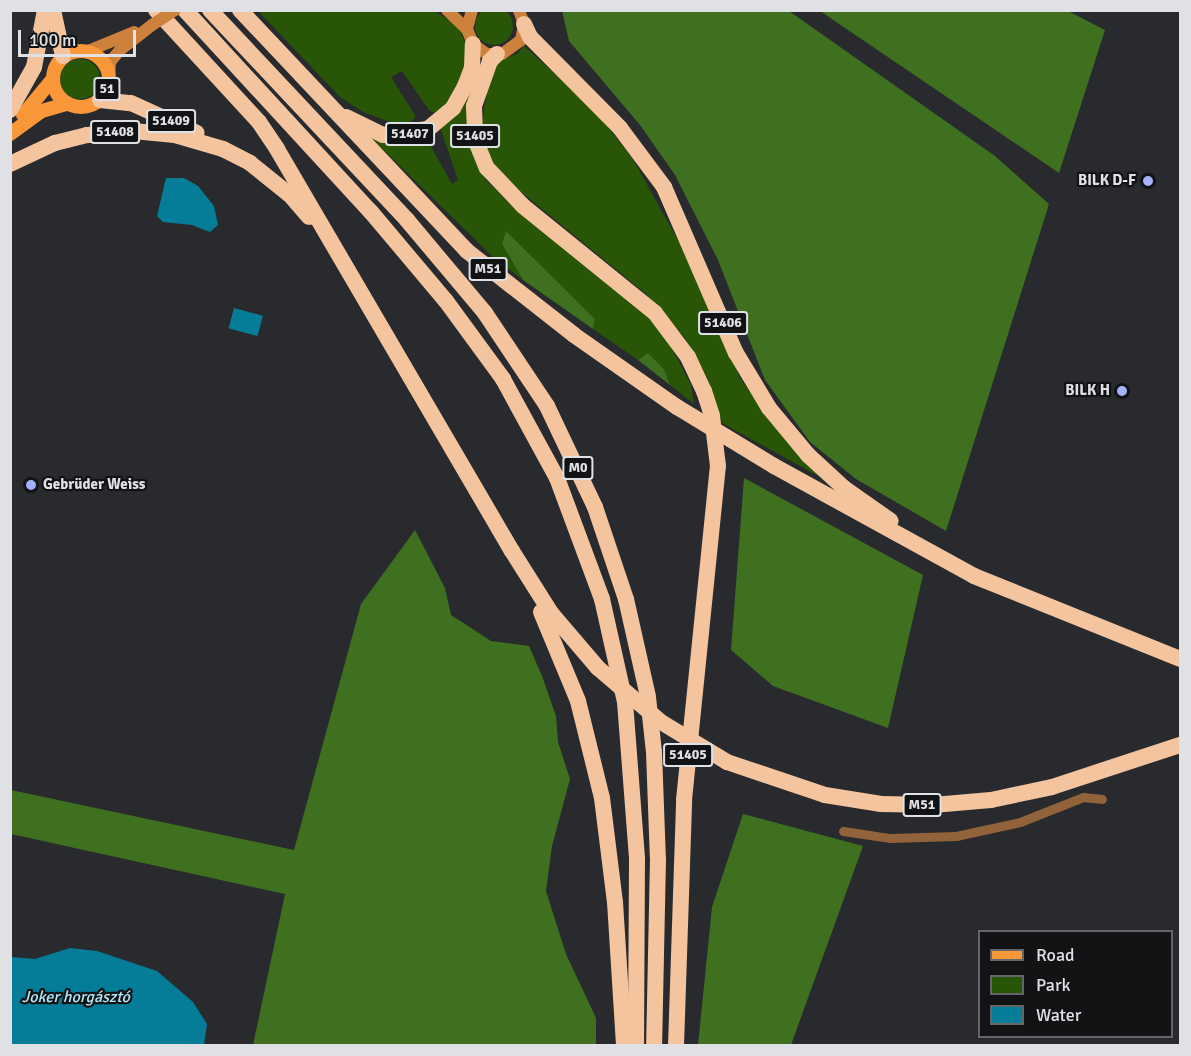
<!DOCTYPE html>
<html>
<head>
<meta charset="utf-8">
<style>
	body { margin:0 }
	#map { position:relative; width:1191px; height:1056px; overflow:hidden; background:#282a2e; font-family:Signika,sans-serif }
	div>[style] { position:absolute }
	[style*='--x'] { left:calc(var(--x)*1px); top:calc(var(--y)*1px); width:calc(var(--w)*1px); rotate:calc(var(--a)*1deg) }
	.green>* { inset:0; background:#285506 }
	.round { border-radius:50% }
	.forest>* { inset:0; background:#3e701f }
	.water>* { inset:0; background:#057d99; transform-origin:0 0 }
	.street>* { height:9px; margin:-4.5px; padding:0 4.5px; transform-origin:4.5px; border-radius:4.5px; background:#92633a }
	.secondary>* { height:12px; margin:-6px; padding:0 6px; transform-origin:6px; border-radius:6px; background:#cc813c }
	.primary>* { height:14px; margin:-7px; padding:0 7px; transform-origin:7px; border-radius:7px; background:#fa9839 }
	.primary>.ring { margin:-7px; padding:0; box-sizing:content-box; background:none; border:14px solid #fa9839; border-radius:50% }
	.highway>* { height:16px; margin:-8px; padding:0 8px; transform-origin:8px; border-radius:8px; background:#f3c49e }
	.secondary-bridge>* { height:12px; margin:-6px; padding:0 6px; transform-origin:6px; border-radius:6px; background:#cc813c }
	.highway-bridge>* { height:16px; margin:-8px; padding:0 8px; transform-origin:8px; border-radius:8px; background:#f3c49e }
	.dots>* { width:16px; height:16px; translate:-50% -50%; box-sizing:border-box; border:3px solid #121314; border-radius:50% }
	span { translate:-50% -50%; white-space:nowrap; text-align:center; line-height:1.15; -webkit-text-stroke:4.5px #121314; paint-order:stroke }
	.shield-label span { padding:2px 4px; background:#121314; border:2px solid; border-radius:4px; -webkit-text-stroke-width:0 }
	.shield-label { font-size:14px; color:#e0e1e4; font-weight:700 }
	.poi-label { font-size:15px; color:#e0e1e4; font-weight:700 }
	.right { translate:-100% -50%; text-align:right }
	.left { translate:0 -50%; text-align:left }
	.water-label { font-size:16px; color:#b0e7fa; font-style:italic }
	.frame { position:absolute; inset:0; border:12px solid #e0e1e4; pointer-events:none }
	.legend { position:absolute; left:978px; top:930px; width:195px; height:108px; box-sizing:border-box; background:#121314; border:2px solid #646567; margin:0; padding:8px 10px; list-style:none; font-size:18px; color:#e0e1e4 }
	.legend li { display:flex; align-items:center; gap:12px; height:30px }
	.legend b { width:30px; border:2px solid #646567 }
	.scale { position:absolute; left:18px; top:30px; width:118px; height:27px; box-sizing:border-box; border:3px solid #e0e1e4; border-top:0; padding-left:8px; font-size:18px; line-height:21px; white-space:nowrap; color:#e0e1e4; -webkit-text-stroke:4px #121314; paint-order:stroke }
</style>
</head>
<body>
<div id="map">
	<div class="green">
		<div class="round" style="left:475px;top:7px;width:38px;height:38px"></div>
		<div style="clip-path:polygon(258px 11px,435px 11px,459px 27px,469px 53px,466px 69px,449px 102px,435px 113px,429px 110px,402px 71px,391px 77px,416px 117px,409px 123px,390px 122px,365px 113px,340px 97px)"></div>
		<div style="clip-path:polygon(524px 46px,596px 111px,634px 161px,679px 242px,740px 378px,768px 419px,829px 482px,722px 423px,707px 377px,685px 338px,646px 294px,504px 178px,485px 150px,482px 122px,489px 80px,497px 61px,517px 54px)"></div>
		<div class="round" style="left:60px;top:59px;width:40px;height:40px"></div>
		<div style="clip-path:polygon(476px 77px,466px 125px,486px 180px,514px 208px,632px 300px,667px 339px,691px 385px,694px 404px,670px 385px,664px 369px,648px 353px,638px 360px,593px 329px,595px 319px,506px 232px,502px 244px,523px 280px,494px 258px,364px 131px,424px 134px,452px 184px,458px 180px,440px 127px)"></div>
	</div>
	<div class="forest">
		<div style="clip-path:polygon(562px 11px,789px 11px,995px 156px,1049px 204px,946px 531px,856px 479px,810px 442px,765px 380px,718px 260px,675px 175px,640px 125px,569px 41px)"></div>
		<div style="clip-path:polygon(820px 11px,1068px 11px,1105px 30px,1059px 173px)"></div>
		<div style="clip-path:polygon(506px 231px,595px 319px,593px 329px,523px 280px,502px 244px)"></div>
		<div style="clip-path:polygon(648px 353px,664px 369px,670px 385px,638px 360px)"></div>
		<div style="clip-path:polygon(744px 478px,923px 575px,888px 728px,773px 686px,731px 650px)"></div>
		<div style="clip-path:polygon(415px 530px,445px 588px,451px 615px,491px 641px,529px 646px,542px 676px,556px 716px,558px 742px,570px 779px,552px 846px,546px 891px,566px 954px,596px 1018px,596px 1045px,253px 1045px,285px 894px,11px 834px,11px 790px,294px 850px,361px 604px)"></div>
		<div style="clip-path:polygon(743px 814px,863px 846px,791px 1045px,698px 1045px,712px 907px)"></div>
	</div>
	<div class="water">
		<div style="clip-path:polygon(166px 178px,184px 178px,198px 186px,214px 206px,218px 225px,210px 232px,192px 225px,163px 222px,157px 216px)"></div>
		<div style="left:234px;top:308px;width:30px;height:21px;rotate:15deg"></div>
		<div style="clip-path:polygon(70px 948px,97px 951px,157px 971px,193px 1002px,207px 1024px,204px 1045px,11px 1045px,11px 957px,35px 959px)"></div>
	</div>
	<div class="street">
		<div style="--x:843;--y:831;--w:48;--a:8.5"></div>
		<div style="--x:890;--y:838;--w:66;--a:-1.7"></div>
		<div style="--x:956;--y:836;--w:66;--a:-12.3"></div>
		<div style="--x:1020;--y:822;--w:68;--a:-21.6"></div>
		<div style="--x:1083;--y:797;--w:19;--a:6"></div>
	</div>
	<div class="secondary">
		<div style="--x:447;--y:10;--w:28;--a:44"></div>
		<div style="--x:472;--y:10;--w:20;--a:105"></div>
		<div style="--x:467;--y:29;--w:16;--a:68"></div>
		<div style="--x:473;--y:44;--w:17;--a:36"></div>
		<div style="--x:487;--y:54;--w:15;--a:0"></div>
		<div style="--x:502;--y:54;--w:24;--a:-36"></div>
		<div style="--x:521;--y:40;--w:16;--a:-79"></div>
		<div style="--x:524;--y:24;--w:15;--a:-110"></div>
		<div style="--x:88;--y:51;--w:50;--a:-22.4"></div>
		<div style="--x:109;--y:77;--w:15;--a:-86"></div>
		<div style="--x:110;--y:62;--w:16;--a:-50"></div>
		<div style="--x:120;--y:50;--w:41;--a:-38"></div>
	</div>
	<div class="primary">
		<div class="ring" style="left:53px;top:51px;width:42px;height:42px"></div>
		<div style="--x:23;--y:115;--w:45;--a:-50.4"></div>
		<div style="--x:10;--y:134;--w:39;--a:-36"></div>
		<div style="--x:42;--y:111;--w:26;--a:-16"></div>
	</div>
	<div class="highway">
		<div style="--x:53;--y:10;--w:47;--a:77.7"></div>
		<div style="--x:156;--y:10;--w:152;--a:47.4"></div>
		<div style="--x:259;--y:122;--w:32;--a:56"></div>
		<div style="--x:277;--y:149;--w:466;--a:59.7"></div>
		<div style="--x:512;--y:551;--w:73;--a:57.8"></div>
		<div style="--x:551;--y:613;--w:72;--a:49.5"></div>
		<div style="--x:185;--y:10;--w:275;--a:47.4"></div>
		<div style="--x:371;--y:212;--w:116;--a:49.9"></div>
		<div style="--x:446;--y:301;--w:97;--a:53.8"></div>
		<div style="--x:503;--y:379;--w:113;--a:61.4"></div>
		<div style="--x:557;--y:478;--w:129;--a:69.6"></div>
		<div style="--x:602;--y:599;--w:106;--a:77.4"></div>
		<div style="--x:625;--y:702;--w:157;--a:85.6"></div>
		<div style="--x:637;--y:859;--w:187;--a:90.3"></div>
		<div style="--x:210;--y:10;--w:288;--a:46.8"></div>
		<div style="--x:407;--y:220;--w:121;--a:50"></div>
		<div style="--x:485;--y:313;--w:112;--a:56.3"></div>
		<div style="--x:547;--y:406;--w:112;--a:64.6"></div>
		<div style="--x:595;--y:507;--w:97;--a:71.4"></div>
		<div style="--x:626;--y:599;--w:100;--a:77.3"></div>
		<div style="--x:648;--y:697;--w:55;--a:83.8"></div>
		<div style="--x:654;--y:752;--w:107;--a:87.9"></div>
		<div style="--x:658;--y:859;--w:187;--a:91.2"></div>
		<div style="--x:240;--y:10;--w:331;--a:46.7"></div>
		<div style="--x:467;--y:251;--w:136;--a:38.1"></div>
		<div style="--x:574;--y:335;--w:126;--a:35"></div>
		<div style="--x:677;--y:407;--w:114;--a:31.3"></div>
		<div style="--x:774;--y:466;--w:228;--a:28.8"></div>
		<div style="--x:974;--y:576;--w:222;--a:21.9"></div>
		<div style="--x:524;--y:24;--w:14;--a:65"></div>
		<div style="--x:530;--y:37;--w:128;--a:45.3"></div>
		<div style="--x:620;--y:128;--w:74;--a:53.3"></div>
		<div style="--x:664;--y:187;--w:181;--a:66.6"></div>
		<div style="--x:736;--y:353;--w:64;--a:59"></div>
		<div style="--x:769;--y:408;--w:61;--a:50.3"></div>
		<div style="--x:808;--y:455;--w:49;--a:42.5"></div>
		<div style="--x:844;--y:488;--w:57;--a:35.1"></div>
		<div style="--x:497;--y:54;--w:10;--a:135"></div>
		<div style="--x:490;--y:61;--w:48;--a:109.6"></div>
		<div style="--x:474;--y:106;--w:33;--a:88"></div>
		<div style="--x:475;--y:139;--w:31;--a:68"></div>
		<div style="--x:487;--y:168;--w:52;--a:46.5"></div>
		<div style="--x:523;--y:206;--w:170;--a:39"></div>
		<div style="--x:655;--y:313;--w:55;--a:53.1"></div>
		<div style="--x:688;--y:357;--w:38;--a:65"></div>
		<div style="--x:100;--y:100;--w:31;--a:6"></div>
		<div style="--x:131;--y:103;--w:72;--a:24.4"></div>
		<div style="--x:10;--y:110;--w:49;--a:-60.8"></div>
		<div style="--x:34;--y:67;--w:58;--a:-79.1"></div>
		<div style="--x:346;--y:117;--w:41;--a:25.9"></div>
		<div style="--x:383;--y:135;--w:45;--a:-7.6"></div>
		<div style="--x:428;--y:129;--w:33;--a:-40"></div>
		<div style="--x:453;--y:108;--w:25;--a:-61"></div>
		<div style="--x:465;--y:86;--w:19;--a:-69"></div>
		<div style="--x:472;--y:68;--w:24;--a:-88"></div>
		<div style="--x:10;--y:164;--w:50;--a:-25"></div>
		<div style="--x:55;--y:143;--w:33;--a:-14"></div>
		<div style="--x:87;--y:135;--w:46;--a:-5"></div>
		<div style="--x:133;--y:131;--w:42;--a:5.4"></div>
		<div style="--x:175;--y:135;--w:50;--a:16.3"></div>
		<div style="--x:223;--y:149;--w:30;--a:27"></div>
		<div style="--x:250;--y:163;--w:51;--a:38.7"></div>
		<div style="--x:290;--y:195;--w:29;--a:49"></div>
		<div style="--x:541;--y:612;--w:96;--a:67.4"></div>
		<div style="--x:578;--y:701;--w:100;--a:76.1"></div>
		<div style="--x:602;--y:798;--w:105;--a:82.9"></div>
		<div style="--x:615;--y:902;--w:144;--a:86.4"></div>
		<div style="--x:727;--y:762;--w:103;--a:18.6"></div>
		<div style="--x:825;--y:795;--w:57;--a:9.1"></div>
		<div style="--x:881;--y:804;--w:52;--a:1.1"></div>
		<div style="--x:933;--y:805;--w:58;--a:-4.9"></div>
		<div style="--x:991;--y:800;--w:62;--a:-12"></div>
		<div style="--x:1052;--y:787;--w:135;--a:-18.2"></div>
		<div style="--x:676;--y:1046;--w:246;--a:-88.1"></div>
		<div style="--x:684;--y:800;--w:336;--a:-84.2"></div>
	</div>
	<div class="secondary-bridge">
		<div style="--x:152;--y:25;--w:27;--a:-33"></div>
	</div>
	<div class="highway-bridge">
		<div style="--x:704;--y:391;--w:26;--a:72"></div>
		<div style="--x:712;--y:416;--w:50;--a:83.2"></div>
		<div style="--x:598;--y:668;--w:83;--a:40.6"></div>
		<div style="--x:661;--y:722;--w:77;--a:31.2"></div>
	</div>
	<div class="dots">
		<div style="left:1148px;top:181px;background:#a4b1fc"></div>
		<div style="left:1122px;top:391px;background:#a4b1fc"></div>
		<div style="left:31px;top:485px;background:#a4b1fc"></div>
	</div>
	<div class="shield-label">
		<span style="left:107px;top:89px">51</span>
		<span style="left:171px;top:121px">51409</span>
		<span style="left:115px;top:132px">51408</span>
		<span style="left:410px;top:134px">51407</span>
		<span style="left:475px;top:136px">51405</span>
		<span style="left:488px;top:269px">M51</span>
		<span style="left:723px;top:323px">51406</span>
		<span style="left:578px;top:468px">M0</span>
		<span style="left:688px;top:755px">51405</span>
		<span style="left:922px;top:805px">M51</span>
	</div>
	<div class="poi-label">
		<span class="right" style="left:1136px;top:181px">BILK D-F</span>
		<span class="right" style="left:1110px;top:391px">BILK H</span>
		<span class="left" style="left:43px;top:485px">Gebrüder Weiss</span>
	</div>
	<div class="water-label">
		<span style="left:76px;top:997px">Joker horgásztó</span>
	</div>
	<div class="frame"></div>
	<ul class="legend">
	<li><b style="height:8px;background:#fa9839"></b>Road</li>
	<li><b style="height:16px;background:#285506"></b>Park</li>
	<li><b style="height:16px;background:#057d99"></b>Water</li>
	</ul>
	<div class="scale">100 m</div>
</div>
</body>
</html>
